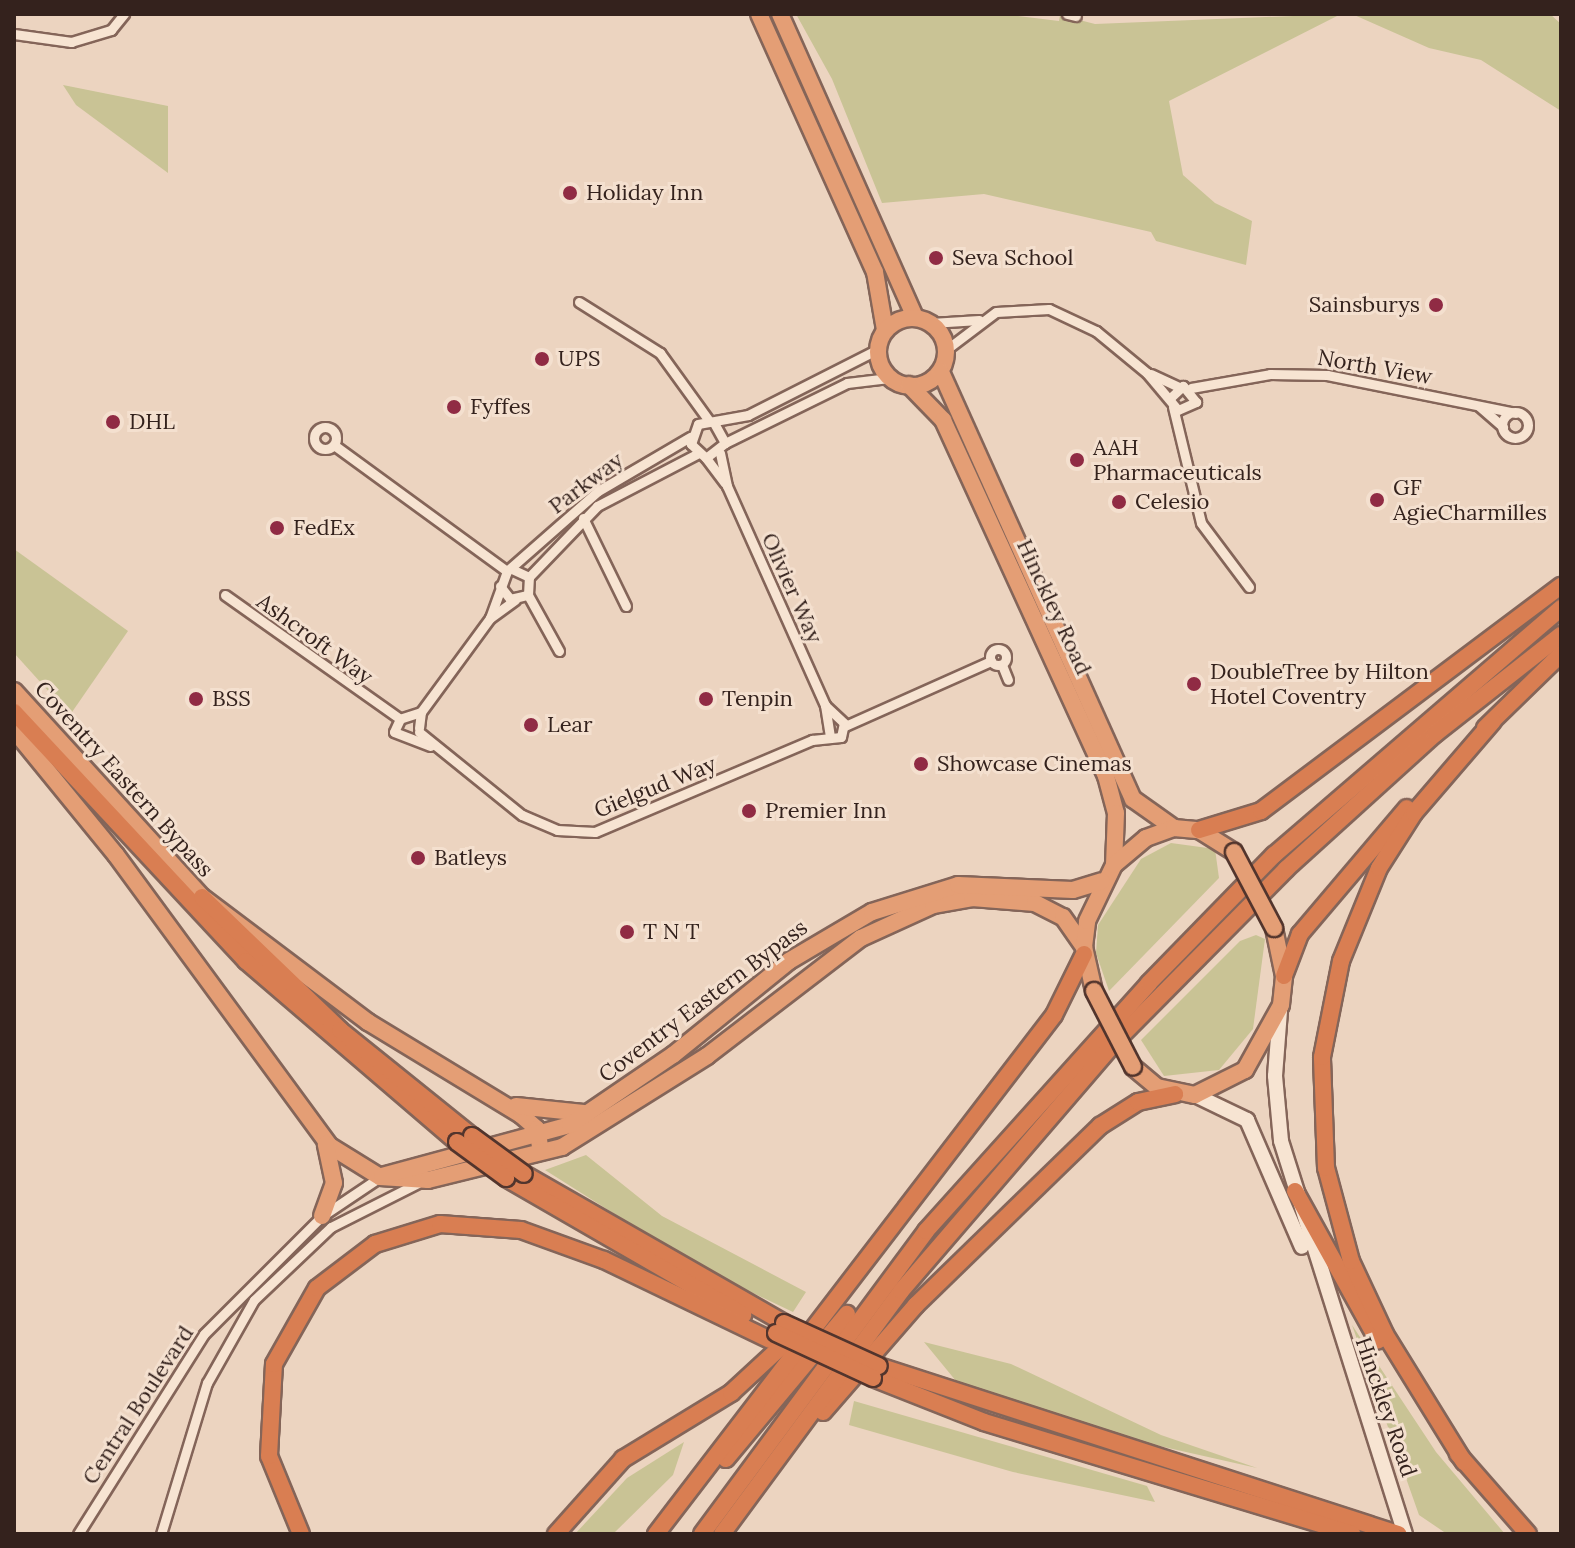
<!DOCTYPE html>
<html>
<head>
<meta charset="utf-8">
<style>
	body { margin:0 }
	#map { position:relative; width:1575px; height:1548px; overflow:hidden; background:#ecd4c0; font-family:Lora,serif }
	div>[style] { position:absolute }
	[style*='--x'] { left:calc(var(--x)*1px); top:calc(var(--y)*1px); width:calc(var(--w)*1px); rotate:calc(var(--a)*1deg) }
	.green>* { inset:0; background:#c9c395 }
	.roads { filter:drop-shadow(2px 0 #846559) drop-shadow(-2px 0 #846559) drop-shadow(0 2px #846559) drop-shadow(0 -2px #846559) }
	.minor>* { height:9px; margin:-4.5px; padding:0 4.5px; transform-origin:4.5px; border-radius:4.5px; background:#f7e4d2 }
	.minor>.ring { margin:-4.5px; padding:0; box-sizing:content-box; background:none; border:9px solid #f7e4d2; border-radius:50% }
	.secondary>* { height:14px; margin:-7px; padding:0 7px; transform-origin:7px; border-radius:7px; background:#f7e4d2 }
	.trunk>* { height:16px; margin:-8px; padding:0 8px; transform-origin:8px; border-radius:8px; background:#e49e75 }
	.trunk>.ring { margin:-8px; padding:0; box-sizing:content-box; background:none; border:16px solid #e49e75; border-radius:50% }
	.motorway>* { height:16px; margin:-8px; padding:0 8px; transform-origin:8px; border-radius:8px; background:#d97e52 }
	.bridges { filter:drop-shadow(2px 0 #52352d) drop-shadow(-2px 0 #52352d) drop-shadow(0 2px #52352d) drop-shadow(0 -2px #52352d) }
	.trunk-bridge>* { height:16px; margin:-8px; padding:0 8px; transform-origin:8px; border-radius:8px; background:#e49e75 }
	.motorway-bridge>* { height:16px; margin:-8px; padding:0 8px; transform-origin:8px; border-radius:8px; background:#d97e52 }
	.dots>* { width:22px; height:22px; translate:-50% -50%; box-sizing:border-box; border:4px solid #f4e0cf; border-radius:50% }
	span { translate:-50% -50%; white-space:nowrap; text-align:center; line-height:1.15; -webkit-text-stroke:6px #f4e0cf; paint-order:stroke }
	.poi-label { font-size:22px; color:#34221d }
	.left { translate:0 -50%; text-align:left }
	.right { translate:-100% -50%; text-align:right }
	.street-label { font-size:22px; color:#34221d }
	.frame { position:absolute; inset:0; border:16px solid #34221d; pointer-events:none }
</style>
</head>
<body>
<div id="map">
	<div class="green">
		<div style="clip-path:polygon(796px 14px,1003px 14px,1059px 21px,1060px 15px,1095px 24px,1341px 14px,1169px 101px,1183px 175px,1215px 203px,1252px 221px,1246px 265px,1156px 241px,1151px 232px,984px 194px,882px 203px,832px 79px)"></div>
		<div style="clip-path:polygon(1352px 14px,1550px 14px,1561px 24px,1561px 111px,1481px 60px,1429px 48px)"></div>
		<div style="clip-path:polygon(63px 85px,168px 106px,168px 173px,76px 105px)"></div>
		<div style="clip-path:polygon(14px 549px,128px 631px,70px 715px,14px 653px)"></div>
		<div style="clip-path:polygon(1171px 843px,1215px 849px,1219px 878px,1109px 991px,1096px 953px,1098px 925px,1141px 859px)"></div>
		<div style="clip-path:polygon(1256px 935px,1265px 939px,1253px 1029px,1219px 1070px,1164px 1076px,1141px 1040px,1240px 941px)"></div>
		<div style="clip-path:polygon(586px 1155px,662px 1216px,806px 1292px,793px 1312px,700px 1268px,545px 1170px)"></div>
		<div style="clip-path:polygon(1352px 1325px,1436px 1452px,1505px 1534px,1447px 1534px,1419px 1515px)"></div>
		<div style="clip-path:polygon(924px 1342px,1011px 1364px,1161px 1435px,1257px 1468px,1115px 1436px,956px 1381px)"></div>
		<div style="clip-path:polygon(854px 1401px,1147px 1486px,1155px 1502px,1013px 1472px,849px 1425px)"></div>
		<div style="clip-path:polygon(684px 1442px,673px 1475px,613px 1534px,575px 1534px,627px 1478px)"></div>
	</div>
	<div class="roads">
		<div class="minor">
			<div style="--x:1067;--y:14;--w:9;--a:13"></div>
			<div style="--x:14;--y:34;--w:58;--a:8"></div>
			<div style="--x:71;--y:42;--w:42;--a:-16.7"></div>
			<div style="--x:111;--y:30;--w:21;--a:-51"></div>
			<div style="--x:579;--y:302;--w:96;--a:32.2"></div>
			<div style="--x:660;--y:353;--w:85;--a:54.1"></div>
			<div style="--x:931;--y:323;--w:48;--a:-3.6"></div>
			<div style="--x:947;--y:349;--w:61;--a:-37.1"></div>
			<div style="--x:996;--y:312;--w:53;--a:-3.2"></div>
			<div style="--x:1049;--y:309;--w:52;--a:25.1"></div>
			<div style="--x:1096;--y:331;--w:66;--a:39.5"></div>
			<div style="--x:1147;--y:373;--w:48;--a:50"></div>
			<div style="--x:1178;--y:410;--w:20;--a:-24"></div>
			<div style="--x:1196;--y:402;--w:21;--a:-129"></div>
			<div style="--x:1183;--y:386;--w:18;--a:137"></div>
			<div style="--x:1151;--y:374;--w:31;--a:25"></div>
			<div style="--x:1191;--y:388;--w:80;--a:-10"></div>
			<div style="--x:1270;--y:374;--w:57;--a:1"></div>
			<div style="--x:1327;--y:375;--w:192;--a:11.4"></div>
			<div style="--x:1479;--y:406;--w:32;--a:41"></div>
			<div style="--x:1173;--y:407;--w:119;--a:76.4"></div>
			<div style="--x:1201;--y:523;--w:80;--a:53.1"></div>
			<div class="ring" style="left:1502px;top:412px;width:17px;height:17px"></div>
			<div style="--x:714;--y:423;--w:23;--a:61"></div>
			<div style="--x:725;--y:443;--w:24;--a:142"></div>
			<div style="--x:706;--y:458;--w:21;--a:-137"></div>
			<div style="--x:691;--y:444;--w:21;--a:-71"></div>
			<div style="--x:698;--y:424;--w:51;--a:-10.2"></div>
			<div style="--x:748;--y:415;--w:146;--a:-26.9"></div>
			<div class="ring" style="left:314px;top:427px;width:13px;height:13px"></div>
			<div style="--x:725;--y:443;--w:136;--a:-26.2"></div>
			<div style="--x:847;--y:383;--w:42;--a:-6.8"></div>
			<div style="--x:334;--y:445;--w:214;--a:36.1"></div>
			<div style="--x:720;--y:453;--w:34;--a:78"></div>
			<div style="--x:727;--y:486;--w:240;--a:65.9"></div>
			<div style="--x:825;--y:705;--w:31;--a:81"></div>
			<div style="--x:706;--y:458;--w:31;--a:53"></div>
			<div style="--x:583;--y:518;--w:98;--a:64"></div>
			<div style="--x:529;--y:577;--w:98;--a:-46.2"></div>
			<div style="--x:597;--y:506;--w:113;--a:-27.5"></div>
			<div style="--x:500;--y:586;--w:16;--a:52"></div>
			<div style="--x:510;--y:599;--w:18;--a:-13"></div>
			<div style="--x:528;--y:595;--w:18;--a:-87"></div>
			<div style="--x:529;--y:577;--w:19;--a:-155"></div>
			<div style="--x:225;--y:595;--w:214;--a:35.3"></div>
			<div style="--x:528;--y:595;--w:64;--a:61"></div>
			<div style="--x:490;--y:618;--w:50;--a:-70.1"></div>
			<div style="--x:507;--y:571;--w:121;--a:-41.3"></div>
			<div style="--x:598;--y:491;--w:107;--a:-30.4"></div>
			<div class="ring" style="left:990px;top:649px;width:7px;height:7px"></div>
			<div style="--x:1002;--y:665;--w:16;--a:68"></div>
			<div style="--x:421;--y:712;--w:22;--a:162"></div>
			<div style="--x:400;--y:719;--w:14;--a:115"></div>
			<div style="--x:394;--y:732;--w:39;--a:21"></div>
			<div style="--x:845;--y:726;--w:160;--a:-24"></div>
			<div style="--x:419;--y:728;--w:16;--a:-83"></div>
			<div style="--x:421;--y:712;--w:117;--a:-53.7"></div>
			<div style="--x:490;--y:618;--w:31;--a:-36"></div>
			<div style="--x:419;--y:732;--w:132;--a:38.9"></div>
			<div style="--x:522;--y:815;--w:38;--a:23"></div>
			<div style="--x:557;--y:830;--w:38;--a:3"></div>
			<div style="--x:595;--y:832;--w:236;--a:-23"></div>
			<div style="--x:812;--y:740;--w:29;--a:-6"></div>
			<div style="--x:841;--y:737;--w:14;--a:-78"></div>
			<div style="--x:844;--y:723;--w:26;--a:-137"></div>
			<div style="--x:78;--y:1534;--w:236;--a:-57.8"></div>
			<div style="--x:204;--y:1334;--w:167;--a:-45"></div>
			<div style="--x:322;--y:1216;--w:70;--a:-33.9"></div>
			<div style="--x:161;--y:1534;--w:158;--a:-73.1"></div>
			<div style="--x:207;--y:1383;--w:95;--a:-60.5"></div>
			<div style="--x:254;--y:1300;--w:106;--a:-43.5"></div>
			<div style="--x:331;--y:1227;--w:97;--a:-26.8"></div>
		</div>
		<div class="secondary">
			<div style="--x:1280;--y:1011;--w:65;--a:94.4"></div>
			<div style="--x:1275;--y:1076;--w:65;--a:84.7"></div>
			<div style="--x:1281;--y:1141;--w:412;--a:72.5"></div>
			<div style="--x:1195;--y:1095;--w:58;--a:25.7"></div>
			<div style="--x:1247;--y:1120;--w:138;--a:66.6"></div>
		</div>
		<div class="trunk">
			<div style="--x:759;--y:14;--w:283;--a:65.8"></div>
			<div style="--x:875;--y:272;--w:59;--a:80.2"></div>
			<div style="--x:780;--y:14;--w:332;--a:66"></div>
			<div class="ring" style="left:878px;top:318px;width:52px;height:52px"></div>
			<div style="--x:941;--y:372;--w:468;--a:65.8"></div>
			<div style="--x:1133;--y:799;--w:50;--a:35.3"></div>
			<div style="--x:909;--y:385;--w:49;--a:45.8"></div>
			<div style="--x:943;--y:420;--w:392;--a:65.4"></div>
			<div style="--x:1106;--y:776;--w:38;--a:75"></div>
			<div style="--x:1116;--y:813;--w:52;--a:92.2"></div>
			<div style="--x:14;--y:691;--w:279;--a:47.6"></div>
			<div style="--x:202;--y:897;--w:208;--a:37"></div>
			<div style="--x:368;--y:1022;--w:179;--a:31.3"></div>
			<div style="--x:521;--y:1115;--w:21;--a:41"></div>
			<div style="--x:537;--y:1129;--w:17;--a:80"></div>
			<div style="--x:14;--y:730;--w:161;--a:50.8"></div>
			<div style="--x:116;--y:855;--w:361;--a:53.7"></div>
			<div style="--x:330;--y:1146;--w:59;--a:31.8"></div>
			<div style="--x:380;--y:1177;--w:48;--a:3.6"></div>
			<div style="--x:428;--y:1180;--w:138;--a:-13.8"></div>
			<div style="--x:562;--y:1147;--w:171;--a:-32.1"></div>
			<div style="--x:707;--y:1056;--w:194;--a:-37.5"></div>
			<div style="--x:861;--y:938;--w:79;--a:-24.6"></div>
			<div style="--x:933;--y:905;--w:40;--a:-10"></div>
			<div style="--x:972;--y:898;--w:63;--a:4.5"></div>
			<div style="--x:1035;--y:903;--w:31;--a:27"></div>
			<div style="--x:1063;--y:917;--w:37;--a:55"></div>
			<div style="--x:1094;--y:991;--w:45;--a:-102.8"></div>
			<div style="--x:1084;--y:947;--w:26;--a:-83"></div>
			<div style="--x:1087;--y:921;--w:62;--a:-64.3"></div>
			<div style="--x:1114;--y:865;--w:42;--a:-40.2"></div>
			<div style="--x:1146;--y:838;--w:30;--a:-20"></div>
			<div style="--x:1174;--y:828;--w:25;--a:5"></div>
			<div style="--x:1199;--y:830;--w:41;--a:32.2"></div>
			<div style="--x:1133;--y:1067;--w:31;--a:40"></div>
			<div style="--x:1157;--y:1087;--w:39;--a:12"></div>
			<div style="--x:1195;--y:1095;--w:56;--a:-26.6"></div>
			<div style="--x:1245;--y:1070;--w:74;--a:-61"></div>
			<div style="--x:1281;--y:1005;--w:29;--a:-84"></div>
			<div style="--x:1284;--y:976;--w:49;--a:-101.8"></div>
			<div style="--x:516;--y:1106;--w:68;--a:5.9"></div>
			<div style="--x:382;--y:1176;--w:195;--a:-15.2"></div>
			<div style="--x:570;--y:1125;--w:125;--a:-34.2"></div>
			<div style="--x:673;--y:1055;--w:149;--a:-39"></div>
			<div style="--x:789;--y:961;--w:96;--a:-30.6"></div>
			<div style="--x:872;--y:912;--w:90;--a:-17.4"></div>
			<div style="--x:958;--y:885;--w:115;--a:2.5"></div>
			<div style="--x:1073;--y:890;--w:30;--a:-17"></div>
			<div style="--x:322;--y:1216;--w:35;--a:-70"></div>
			<div style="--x:334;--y:1183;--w:40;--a:-102"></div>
		</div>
		<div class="motorway">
			<div style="--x:14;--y:712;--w:340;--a:47"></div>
			<div style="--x:246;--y:961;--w:278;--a:40.6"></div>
			<div style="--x:1485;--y:728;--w:106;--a:-44.2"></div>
			<div style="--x:1199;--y:830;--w:65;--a:-17"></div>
			<div style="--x:1261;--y:811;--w:375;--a:-36.9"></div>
			<div style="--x:202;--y:897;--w:192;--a:43.9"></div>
			<div style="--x:340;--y:1030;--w:169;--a:38.8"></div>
			<div style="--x:1284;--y:976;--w:45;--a:-69.1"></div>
			<div style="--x:1300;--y:934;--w:165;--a:-49.7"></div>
			<div style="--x:524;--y:1174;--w:300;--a:29.8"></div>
			<div style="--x:506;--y:1178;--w:274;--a:30"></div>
			<div style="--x:1295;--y:1191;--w:171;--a:61"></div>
			<div style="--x:879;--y:1366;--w:546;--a:17.94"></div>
			<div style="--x:873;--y:1378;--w:119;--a:21.6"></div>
			<div style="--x:984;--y:1422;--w:385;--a:16.9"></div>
			<div style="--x:823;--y:1412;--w:142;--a:-49"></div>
			<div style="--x:916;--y:1305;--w:257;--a:-44.2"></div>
			<div style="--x:1100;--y:1126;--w:45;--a:-32.3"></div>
			<div style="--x:1138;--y:1102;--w:38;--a:-12"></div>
			<div style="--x:1458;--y:1454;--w:106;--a:48.8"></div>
			<div style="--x:726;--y:1459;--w:189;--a:-50.2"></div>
			<div style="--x:1464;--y:1462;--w:150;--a:-121.7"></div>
			<div style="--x:1385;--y:1334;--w:81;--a:-115"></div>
			<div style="--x:1351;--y:1261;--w:96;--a:-105"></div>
			<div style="--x:1326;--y:1168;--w:111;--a:-92.1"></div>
			<div style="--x:1322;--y:1057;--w:98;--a:-78.8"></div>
			<div style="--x:1341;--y:961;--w:100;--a:-67.8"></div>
			<div style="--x:1379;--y:868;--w:65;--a:-57.5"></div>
			<div style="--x:1414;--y:813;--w:121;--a:-49.3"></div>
			<div style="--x:301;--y:1534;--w:84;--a:-112.3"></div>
			<div style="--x:269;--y:1456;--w:92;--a:-86.9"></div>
			<div style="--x:274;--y:1364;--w:87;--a:-60.5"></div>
			<div style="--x:317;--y:1288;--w:73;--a:-37.2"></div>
			<div style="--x:375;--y:1244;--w:68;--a:-17.1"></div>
			<div style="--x:440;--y:1224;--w:81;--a:4.2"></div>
			<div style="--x:521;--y:1230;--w:88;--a:19.9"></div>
			<div style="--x:604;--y:1260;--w:184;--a:25.7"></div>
			<div style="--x:556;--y:1534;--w:101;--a:-48.2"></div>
			<div style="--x:623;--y:1459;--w:127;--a:-31.4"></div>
			<div style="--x:731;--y:1393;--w:90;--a:-42.7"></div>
			<div style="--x:656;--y:1534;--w:654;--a:-52.52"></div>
			<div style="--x:1054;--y:1015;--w:68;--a:-63.8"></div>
			<div style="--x:702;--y:1534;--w:377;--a:-53.5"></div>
			<div style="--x:926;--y:1231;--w:334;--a:-48"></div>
			<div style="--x:1149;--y:983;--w:179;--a:-45.7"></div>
			<div style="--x:1274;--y:855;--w:379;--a:-40.7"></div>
			<div style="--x:722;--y:1534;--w:302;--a:-53.6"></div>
			<div style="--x:901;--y:1291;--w:328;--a:-49.3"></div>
			<div style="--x:1115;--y:1042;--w:243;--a:-45.3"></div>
			<div style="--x:1286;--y:869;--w:201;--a:-42.2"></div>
			<div style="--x:1435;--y:734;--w:160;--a:-38.2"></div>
		</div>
	</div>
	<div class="bridges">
		<div class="trunk-bridge">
			<div style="--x:1234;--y:852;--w:86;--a:62.2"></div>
			<div style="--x:1094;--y:991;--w:85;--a:62.8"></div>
		</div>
		<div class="motorway-bridge">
			<div style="--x:472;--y:1136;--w:64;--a:36.2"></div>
			<div style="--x:457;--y:1142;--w:61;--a:36.3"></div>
			<div style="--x:784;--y:1323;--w:104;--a:24.4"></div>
			<div style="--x:776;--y:1333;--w:107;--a:24.9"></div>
		</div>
	</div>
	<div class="dots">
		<div style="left:570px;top:193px;background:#902b44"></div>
		<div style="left:936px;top:258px;background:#902b44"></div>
		<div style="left:1436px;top:305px;background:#902b44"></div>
		<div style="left:542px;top:359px;background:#902b44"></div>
		<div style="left:454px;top:407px;background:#902b44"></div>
		<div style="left:113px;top:422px;background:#902b44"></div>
		<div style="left:1077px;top:460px;background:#902b44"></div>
		<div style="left:1377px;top:500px;background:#902b44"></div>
		<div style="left:1119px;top:502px;background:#902b44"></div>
		<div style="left:277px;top:528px;background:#902b44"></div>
		<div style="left:1194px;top:684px;background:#902b44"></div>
		<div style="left:196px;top:699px;background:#902b44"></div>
		<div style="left:706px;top:699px;background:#902b44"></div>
		<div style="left:531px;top:725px;background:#902b44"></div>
		<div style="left:921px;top:764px;background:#902b44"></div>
		<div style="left:749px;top:811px;background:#902b44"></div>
		<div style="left:418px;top:858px;background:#902b44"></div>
		<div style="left:627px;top:932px;background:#902b44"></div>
	</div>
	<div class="poi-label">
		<span class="left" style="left:586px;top:193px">Holiday Inn</span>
		<span class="left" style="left:952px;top:258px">Seva School</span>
		<span class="right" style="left:1420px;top:305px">Sainsburys</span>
		<span class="left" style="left:558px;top:359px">UPS</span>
		<span class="left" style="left:470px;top:407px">Fyffes</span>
		<span class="left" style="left:129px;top:422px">DHL</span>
		<span class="left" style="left:1093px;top:460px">AAH<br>Pharmaceuticals</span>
		<span class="left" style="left:1393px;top:500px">GF<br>AgieCharmilles</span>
		<span class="left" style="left:1135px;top:502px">Celesio</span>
		<span class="left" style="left:293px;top:528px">FedEx</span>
		<span class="left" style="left:1210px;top:684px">DoubleTree by Hilton<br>Hotel Coventry</span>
		<span class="left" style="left:212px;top:699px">BSS</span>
		<span class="left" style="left:722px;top:699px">Tenpin</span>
		<span class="left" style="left:547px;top:725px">Lear</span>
		<span class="left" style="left:937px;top:764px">Showcase Cinemas</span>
		<span class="left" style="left:765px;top:811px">Premier Inn</span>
		<span class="left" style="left:434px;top:858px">Batleys</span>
		<span class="left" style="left:643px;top:932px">T N T</span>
	</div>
	<div class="street-label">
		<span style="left:1375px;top:367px;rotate:10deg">North View</span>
		<span style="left:586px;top:483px;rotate:-37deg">Parkway</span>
		<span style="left:792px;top:588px;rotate:66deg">Olivier Way</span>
		<span style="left:1054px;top:607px;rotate:65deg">Hinckley Road</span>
		<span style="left:315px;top:639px;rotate:36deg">Ashcroft Way</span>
		<span style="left:124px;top:779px;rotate:48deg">Coventry Eastern Bypass</span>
		<span style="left:655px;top:787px;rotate:-22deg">Gielgud Way</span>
		<span style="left:703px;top:1001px;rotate:-37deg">Coventry Eastern Bypass</span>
		<span style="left:138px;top:1405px;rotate:-57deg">Central Boulevard</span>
		<span style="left:1386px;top:1407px;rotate:71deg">Hinckley Road</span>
	</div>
	<div class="frame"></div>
</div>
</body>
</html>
